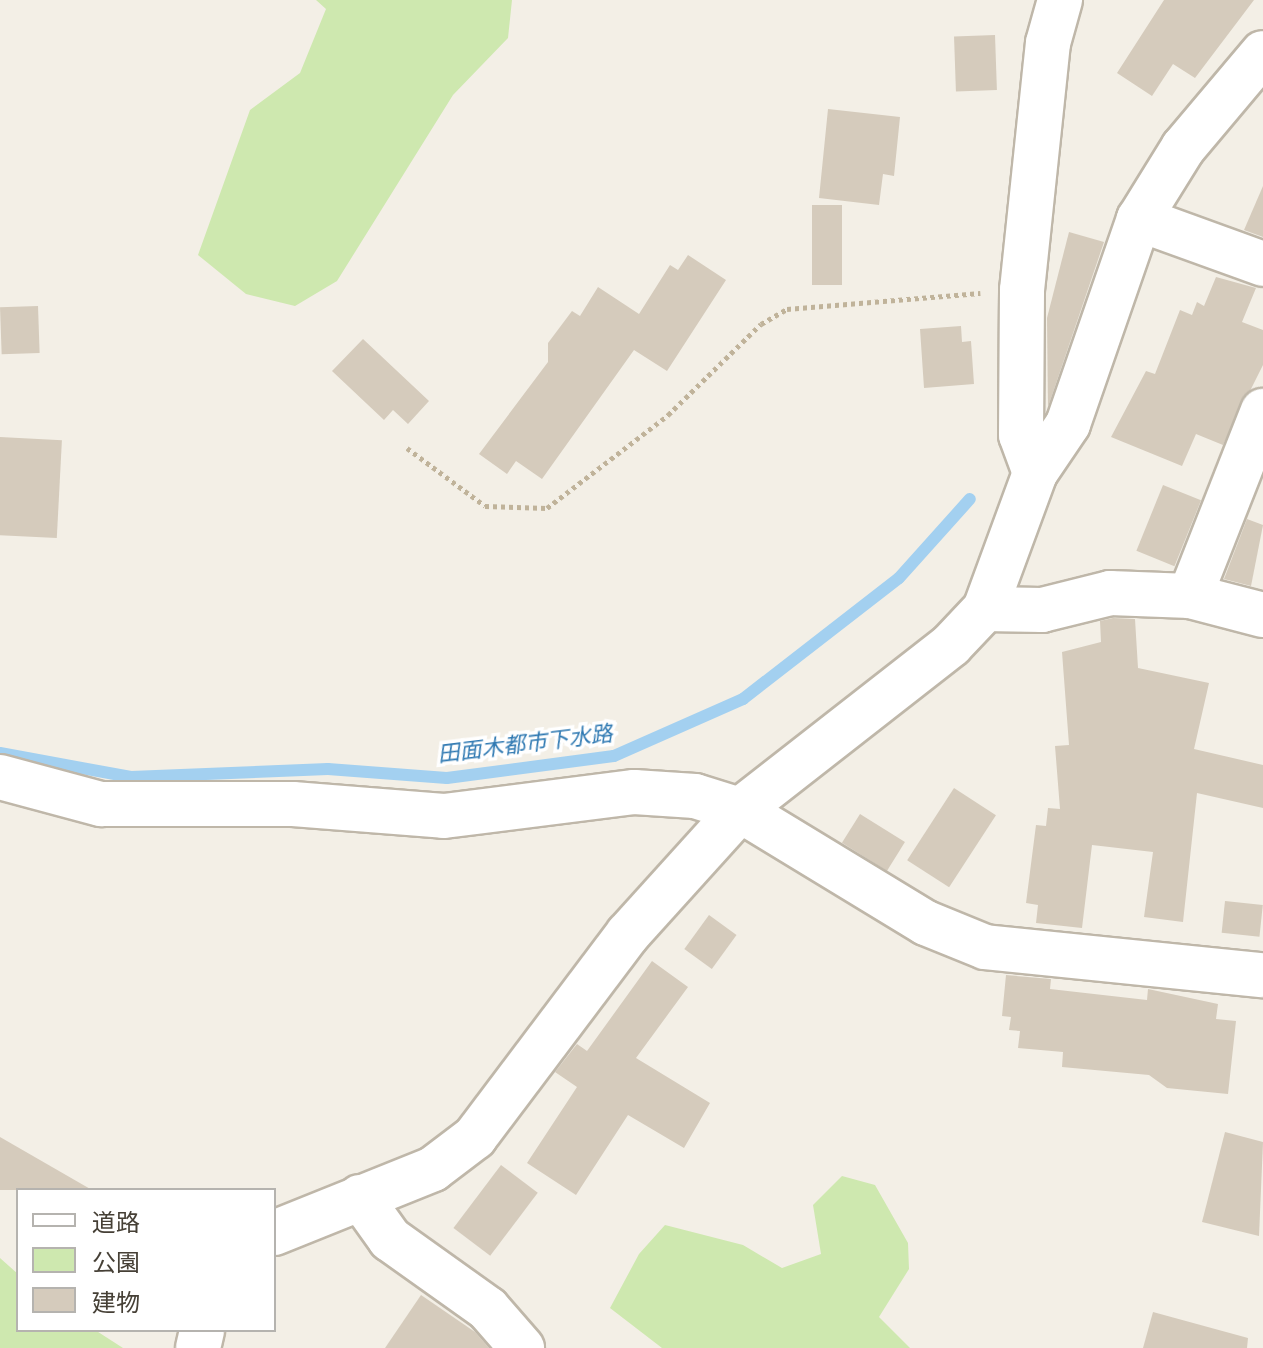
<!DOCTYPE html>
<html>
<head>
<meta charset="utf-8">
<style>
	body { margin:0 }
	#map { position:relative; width:1263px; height:1348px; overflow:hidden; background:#f3efe6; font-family:Manrope,"Noto Sans JP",sans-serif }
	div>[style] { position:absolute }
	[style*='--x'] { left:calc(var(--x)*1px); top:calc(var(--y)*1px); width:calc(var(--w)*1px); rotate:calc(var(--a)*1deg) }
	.green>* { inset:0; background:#cee8af }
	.stream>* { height:12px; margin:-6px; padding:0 6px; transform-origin:6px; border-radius:6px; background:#a3d0f0 }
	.building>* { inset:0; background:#d5cbbc; transform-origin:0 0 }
	.path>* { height:5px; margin-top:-2.5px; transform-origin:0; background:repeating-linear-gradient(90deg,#c0b39a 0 4px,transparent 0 8px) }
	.roads { filter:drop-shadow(2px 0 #bfb7a9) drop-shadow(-2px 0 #bfb7a9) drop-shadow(0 2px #bfb7a9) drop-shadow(0 -2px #bfb7a9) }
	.minor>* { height:44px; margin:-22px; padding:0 22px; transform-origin:22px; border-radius:22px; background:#fff }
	span { translate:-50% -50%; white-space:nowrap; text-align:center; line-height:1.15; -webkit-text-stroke:7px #fff; paint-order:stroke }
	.water-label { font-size:22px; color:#2f79b2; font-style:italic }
	.legend { position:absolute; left:16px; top:1188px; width:260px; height:144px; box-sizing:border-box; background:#fff; border:2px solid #b5b3af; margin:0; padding:10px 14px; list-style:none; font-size:24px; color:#464036 }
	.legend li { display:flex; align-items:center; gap:16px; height:40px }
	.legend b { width:40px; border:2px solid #b5b3af }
</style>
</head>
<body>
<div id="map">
	<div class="green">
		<div style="clip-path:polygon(316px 0,512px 0,508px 38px,453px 95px,337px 281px,295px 306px,246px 294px,198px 255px,250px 110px,300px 73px,326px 9px)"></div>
		<div style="clip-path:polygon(842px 1176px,875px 1185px,908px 1243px,909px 1269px,879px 1317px,910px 1348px,662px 1348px,610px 1308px,639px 1254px,665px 1225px,743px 1245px,782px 1268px,821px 1254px,813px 1205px)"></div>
		<div style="clip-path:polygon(0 1258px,18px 1274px,18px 1330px,95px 1330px,123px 1348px,0 1348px)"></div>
	</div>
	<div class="stream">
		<div style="--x:0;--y:753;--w:133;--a:10.4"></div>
		<div style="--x:131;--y:777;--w:197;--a:-2.3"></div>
		<div style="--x:328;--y:769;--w:119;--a:4.3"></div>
		<div style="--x:447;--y:778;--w:168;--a:-7.5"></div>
		<div style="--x:614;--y:756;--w:141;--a:-23.8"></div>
		<div style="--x:743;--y:699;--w:197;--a:-37.8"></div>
		<div style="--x:899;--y:578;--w:106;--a:-48.1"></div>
	</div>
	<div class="building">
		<div style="clip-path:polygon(1164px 0,1254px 0,1195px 78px,1173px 64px,1152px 96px,1117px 73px)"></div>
		<div style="left:995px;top:35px;width:55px;height:41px;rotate:88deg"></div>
		<div style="clip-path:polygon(828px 109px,900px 117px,894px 176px,883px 174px,879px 205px,819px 198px)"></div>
		<div style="clip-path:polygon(1263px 186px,1263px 237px,1244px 230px)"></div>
		<div style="left:812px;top:205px;width:30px;height:80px"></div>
		<div style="clip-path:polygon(1069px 232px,1104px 242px,1048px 407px,1047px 318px)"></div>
		<div style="clip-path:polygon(688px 255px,726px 280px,667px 371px,634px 350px,542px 479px,516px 461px,507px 474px,479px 454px,548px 362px,548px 343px,572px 311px,580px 316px,598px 287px,639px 314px,670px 265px,678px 270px)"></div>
		<div style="clip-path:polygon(1216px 277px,1256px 288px,1242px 322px,1263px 330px,1263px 365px,1223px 445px,1196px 434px,1182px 466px,1111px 437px,1146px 371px,1155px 374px,1180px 310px,1192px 315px,1197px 302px,1204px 306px)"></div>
		<div style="left:38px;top:306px;width:47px;height:38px;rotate:88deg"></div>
		<div style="clip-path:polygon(961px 326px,962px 342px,971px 341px,974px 384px,924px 388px,920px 329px)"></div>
		<div style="clip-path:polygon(363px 339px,429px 401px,408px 424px,393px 410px,384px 420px,332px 371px)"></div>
		<div style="left:0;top:437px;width:62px;height:98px;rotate:3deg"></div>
		<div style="left:1163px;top:485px;width:41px;height:71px;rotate:22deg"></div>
		<div style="clip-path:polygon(1247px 519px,1263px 525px,1251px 586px,1224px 579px)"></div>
		<div style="clip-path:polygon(1113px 618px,1135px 619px,1138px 668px,1209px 683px,1194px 749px,1263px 765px,1263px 808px,1197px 793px,1183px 922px,1144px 917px,1153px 852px,1092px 845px,1082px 928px,1036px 923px,1038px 905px,1026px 903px,1036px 825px,1046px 826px,1048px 808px,1060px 809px,1055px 746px,1069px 745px,1062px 652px,1101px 642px,1100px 621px)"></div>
		<div style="left:954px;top:788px;width:50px;height:86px;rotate:33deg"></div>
		<div style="left:860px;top:814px;width:53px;height:34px;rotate:32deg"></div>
		<div style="left:1225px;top:901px;width:38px;height:32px;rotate:6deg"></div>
		<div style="left:709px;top:915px;width:34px;height:42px;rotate:36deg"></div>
		<div style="clip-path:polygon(652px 961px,688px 987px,636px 1058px,710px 1103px,684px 1148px,628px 1115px,576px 1195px,527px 1163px,577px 1087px,555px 1072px,577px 1044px,587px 1051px)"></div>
		<div style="clip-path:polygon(1006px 975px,1051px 979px,1050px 989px,1147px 1000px,1148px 989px,1218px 1004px,1216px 1019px,1236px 1021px,1228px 1094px,1167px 1088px,1149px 1075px,1062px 1067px,1063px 1052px,1018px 1048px,1020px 1031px,1009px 1030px,1011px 1017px,1002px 1016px)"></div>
		<div style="clip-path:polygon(1225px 1132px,1263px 1142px,1259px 1236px,1202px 1222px)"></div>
		<div style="clip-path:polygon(0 1137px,92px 1190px,0 1190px)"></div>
		<div style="left:501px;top:1165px;width:46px;height:79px;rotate:37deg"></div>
		<div style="clip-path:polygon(421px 1295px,475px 1332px,489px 1348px,385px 1348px)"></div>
		<div style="clip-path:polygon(1153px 1312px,1248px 1338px,1247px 1348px,1143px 1348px)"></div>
	</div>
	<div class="path">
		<div style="--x:407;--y:448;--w:97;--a:36.6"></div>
		<div style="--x:485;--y:506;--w:62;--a:1.8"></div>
		<div style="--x:547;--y:508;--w:153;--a:-37.5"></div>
		<div style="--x:668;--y:415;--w:130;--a:-44.4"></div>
		<div style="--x:761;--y:324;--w:30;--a:-30"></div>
		<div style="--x:787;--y:309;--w:194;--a:-4.7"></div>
	</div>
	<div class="roads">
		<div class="minor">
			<div style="--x:1139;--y:219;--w:132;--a:19.9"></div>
			<div style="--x:1035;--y:473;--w:59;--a:-56"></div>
			<div style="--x:1068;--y:424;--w:217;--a:-70.9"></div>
			<div style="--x:1139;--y:219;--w:84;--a:-58.2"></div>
			<div style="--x:1183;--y:148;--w:124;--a:-49.9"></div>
			<div style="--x:1190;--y:596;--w:199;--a:-68.5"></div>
			<div style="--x:985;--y:609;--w:145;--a:-69.8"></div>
			<div style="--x:1035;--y:473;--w:40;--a:-110.2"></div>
			<div style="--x:1021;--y:435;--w:145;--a:-89.6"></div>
			<div style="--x:1022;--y:290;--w:248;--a:-84"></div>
			<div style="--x:1048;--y:43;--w:45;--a:-74.4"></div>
			<div style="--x:0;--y:777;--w:105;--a:15"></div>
			<div style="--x:101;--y:804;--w:192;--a:0"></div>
			<div style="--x:293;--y:804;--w:151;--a:4.5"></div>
			<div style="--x:444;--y:816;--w:192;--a:-7.2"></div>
			<div style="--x:634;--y:792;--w:61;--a:3.8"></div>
			<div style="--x:695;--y:796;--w:47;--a:17.3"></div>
			<div style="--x:740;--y:810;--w:218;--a:31.3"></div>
			<div style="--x:926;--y:923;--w:64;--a:22.1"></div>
			<div style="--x:985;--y:947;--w:279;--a:5.8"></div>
			<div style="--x:360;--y:1197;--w:52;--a:54.5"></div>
			<div style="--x:390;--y:1239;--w:120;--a:35.5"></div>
			<div style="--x:488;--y:1309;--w:52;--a:48.9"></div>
			<div style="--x:274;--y:1233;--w:171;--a:-21.9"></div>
			<div style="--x:433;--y:1169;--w:53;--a:-37.3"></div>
			<div style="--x:475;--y:1137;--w:254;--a:-53"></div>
			<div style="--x:628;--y:934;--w:167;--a:-47.9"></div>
			<div style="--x:740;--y:810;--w:268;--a:-38"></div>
			<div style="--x:951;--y:645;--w:50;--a:-46.6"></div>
			<div style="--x:985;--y:609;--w:57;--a:1"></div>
			<div style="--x:1042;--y:610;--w:70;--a:-14"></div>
			<div style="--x:1110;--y:593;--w:80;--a:2.1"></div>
			<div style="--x:1190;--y:596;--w:75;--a:14.6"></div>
			<div style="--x:198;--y:1348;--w:18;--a:-77"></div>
		</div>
	</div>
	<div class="water-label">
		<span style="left:525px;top:744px;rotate:-7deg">田面木都市下水路</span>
	</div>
	<ul class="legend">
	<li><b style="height:10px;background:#fff"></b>道路</li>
	<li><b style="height:22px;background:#cee8af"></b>公園</li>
	<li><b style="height:22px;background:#d5cbbc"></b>建物</li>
	</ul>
</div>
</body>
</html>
